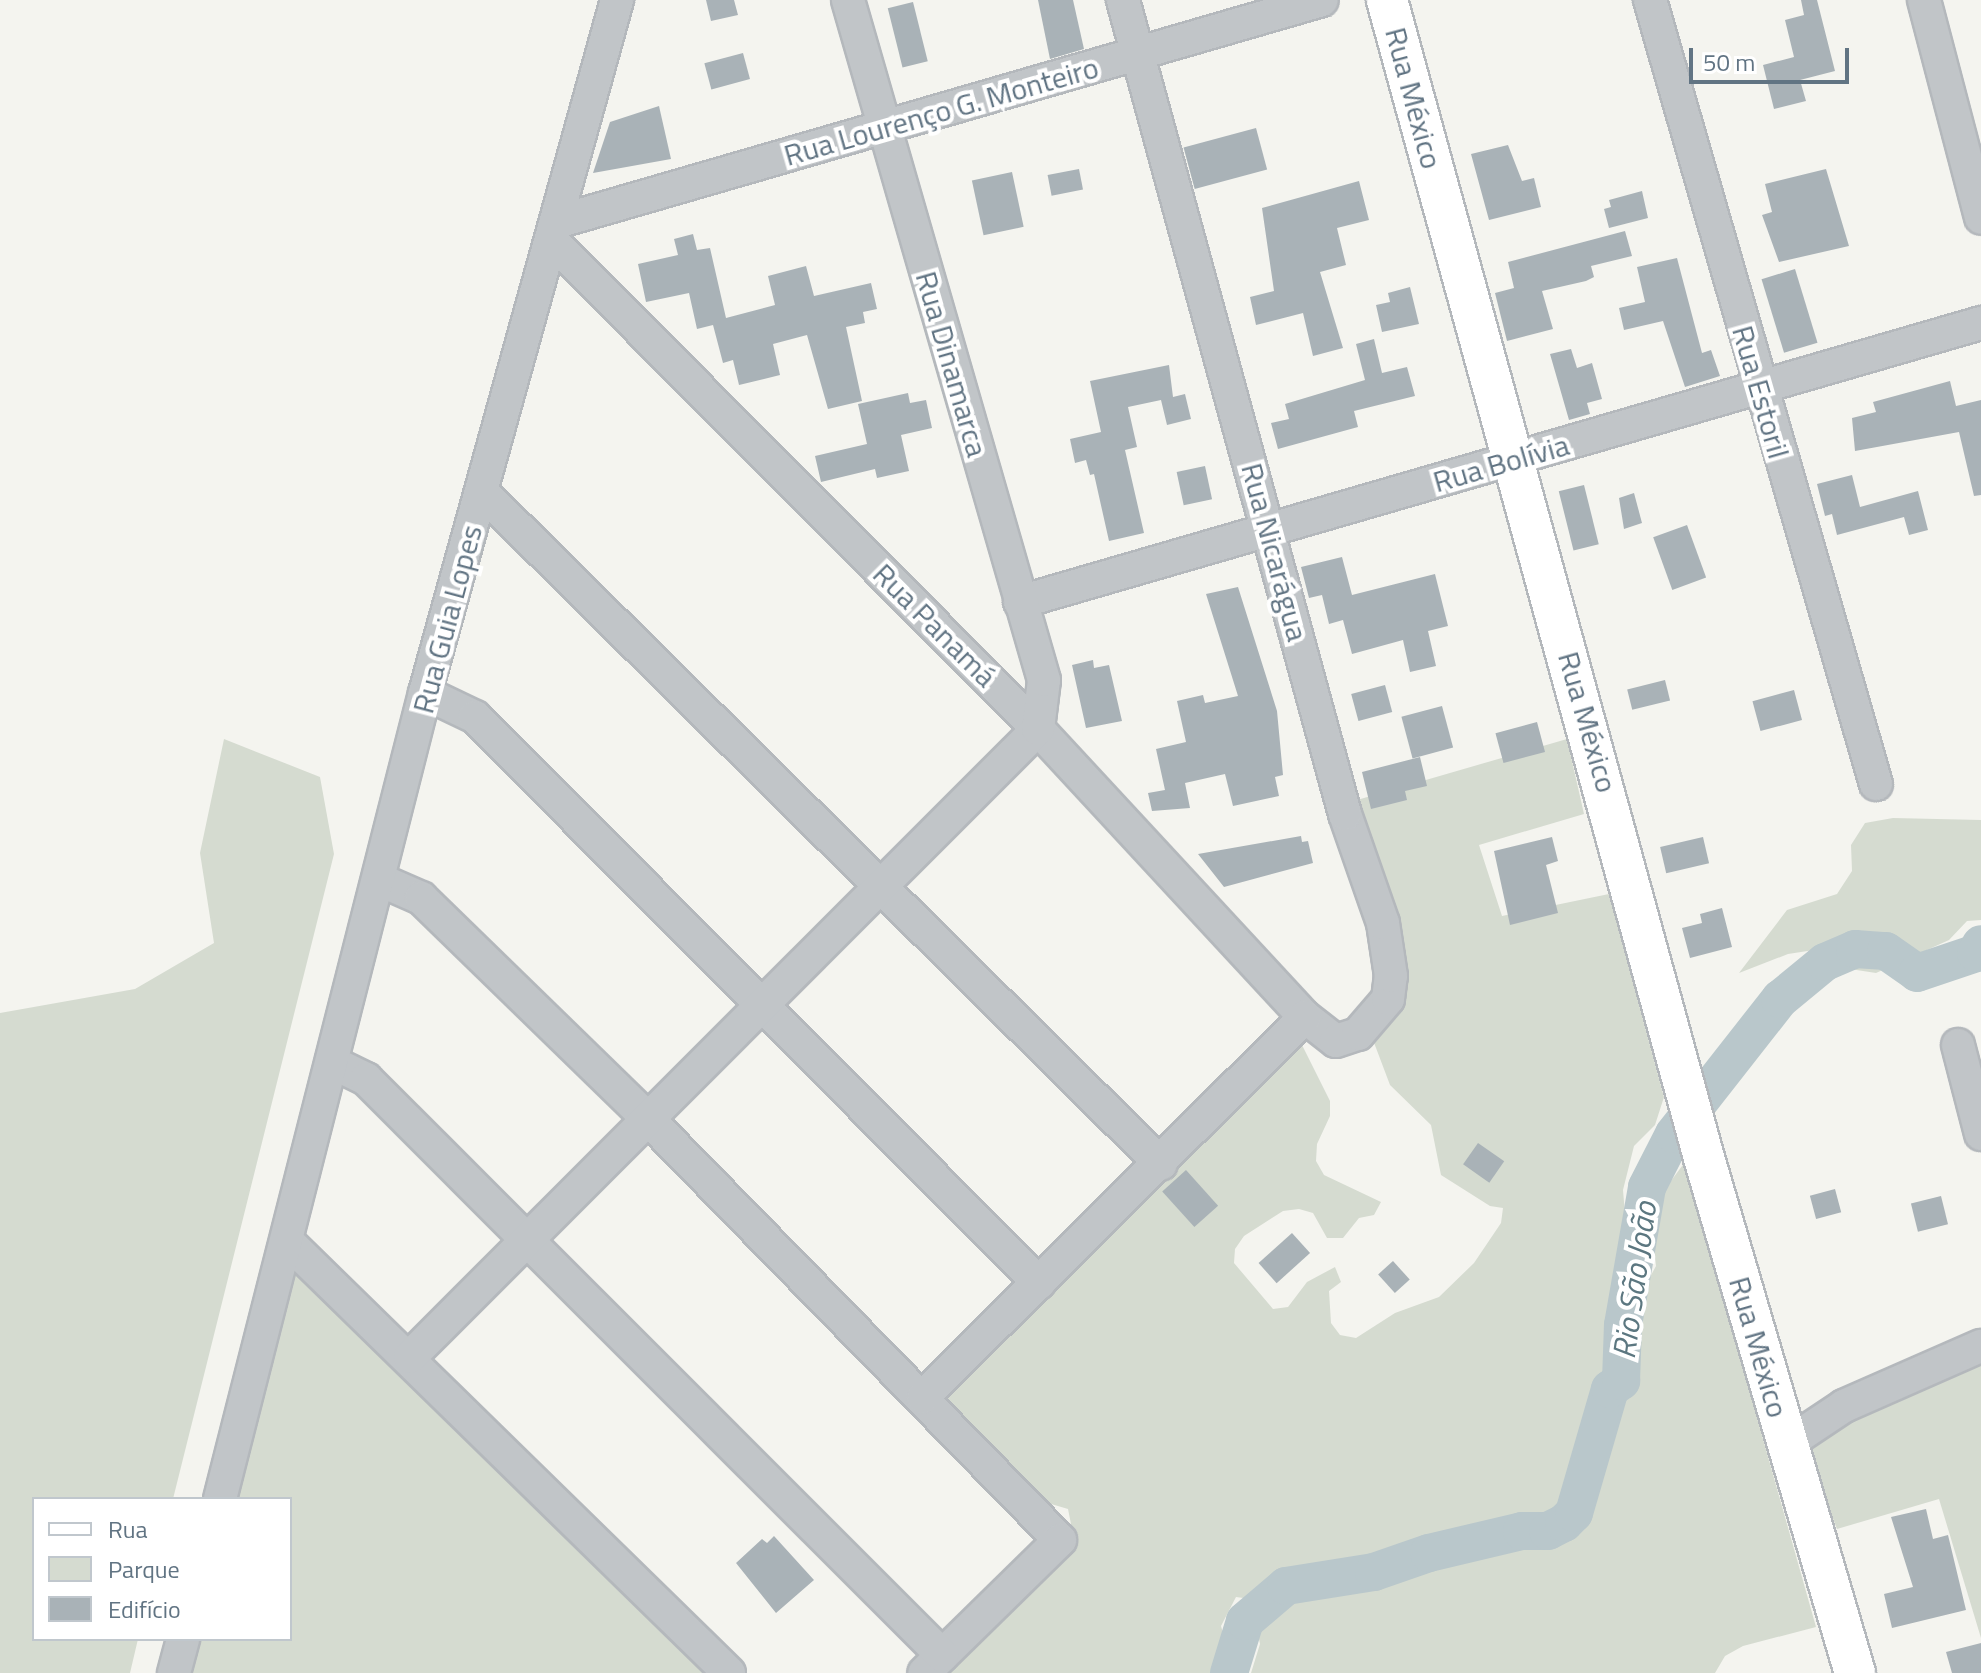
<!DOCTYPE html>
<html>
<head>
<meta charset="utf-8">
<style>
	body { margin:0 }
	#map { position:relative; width:1981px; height:1673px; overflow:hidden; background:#f4f4ef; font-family:"Titillium Web",sans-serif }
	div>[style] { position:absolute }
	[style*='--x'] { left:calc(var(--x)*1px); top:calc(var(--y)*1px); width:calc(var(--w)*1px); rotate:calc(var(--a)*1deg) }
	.green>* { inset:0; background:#d5dbd0 }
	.river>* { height:38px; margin:-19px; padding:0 19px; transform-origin:19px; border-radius:19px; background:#b9c7cb }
	.building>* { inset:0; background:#a9b2b7; transform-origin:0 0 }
	.roads { filter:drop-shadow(2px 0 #b4b8bc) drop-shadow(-2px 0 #b4b8bc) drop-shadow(0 2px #b4b8bc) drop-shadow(0 -2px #b4b8bc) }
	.minor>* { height:32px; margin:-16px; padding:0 16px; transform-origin:16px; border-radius:16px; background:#c1c5c8 }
	.major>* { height:40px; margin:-20px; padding:0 20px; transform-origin:20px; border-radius:20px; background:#fff }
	span { translate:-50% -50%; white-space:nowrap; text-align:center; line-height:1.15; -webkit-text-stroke:8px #fff; paint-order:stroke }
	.street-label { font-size:30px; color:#617483 }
	.water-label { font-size:32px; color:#5c7780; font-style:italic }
	.legend { position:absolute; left:32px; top:1497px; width:260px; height:144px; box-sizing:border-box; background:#fff; border:2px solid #c0c7cd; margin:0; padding:10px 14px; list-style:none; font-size:24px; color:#617483 }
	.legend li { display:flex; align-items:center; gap:16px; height:40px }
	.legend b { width:40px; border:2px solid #c0c7cd }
	.scale { position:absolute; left:1689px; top:48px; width:160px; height:36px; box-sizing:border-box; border:4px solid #617483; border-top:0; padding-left:10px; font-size:24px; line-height:28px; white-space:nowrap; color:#617483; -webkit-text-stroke:6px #fff; paint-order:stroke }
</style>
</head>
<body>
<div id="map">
	<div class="green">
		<div style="clip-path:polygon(224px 739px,320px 777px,334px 854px,173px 1499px,34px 1499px,34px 1639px,138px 1639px,130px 1673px,0 1673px,0 1013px,135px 989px,214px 943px,200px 853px)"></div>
		<div style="clip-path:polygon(1567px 739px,1584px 814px,1479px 845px,1502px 916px,1609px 894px,1664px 1097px,1655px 1125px,1634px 1146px,1623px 1190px,1627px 1238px,1614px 1338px,1617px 1366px,1601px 1387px,1572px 1466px,1603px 1437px,1633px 1364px,1631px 1312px,1656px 1266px,1653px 1240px,1665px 1189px,1685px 1162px,1816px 1627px,1743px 1646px,1725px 1656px,1715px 1673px,1251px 1673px,1260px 1644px,1251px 1599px,1236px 1597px,1221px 1626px,1225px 1640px,1218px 1673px,935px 1673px,1070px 1540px,1071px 1524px,1068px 1509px,1041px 1501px,1014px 1469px,950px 1413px,943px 1399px,1285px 1046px,1302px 1045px,1330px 1101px,1330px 1116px,1317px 1144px,1316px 1161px,1324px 1175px,1381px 1202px,1374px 1215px,1359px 1218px,1343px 1238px,1327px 1238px,1313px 1213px,1299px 1209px,1283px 1211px,1244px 1236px,1235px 1249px,1234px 1263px,1273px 1309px,1288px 1307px,1307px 1282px,1335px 1267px,1341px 1282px,1329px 1291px,1331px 1323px,1340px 1335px,1356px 1338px,1395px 1313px,1439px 1297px,1474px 1263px,1501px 1223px,1503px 1208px,1490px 1206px,1441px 1175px,1431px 1125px,1390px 1085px,1373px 1040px,1395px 1000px,1357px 800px)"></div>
		<div style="clip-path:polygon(1893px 818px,1981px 820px,1981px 920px,1967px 921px,1949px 940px,1876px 973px,1850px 969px,1840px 946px,1788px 954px,1739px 973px,1787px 910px,1837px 894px,1852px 871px,1851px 845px,1865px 823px)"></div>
		<div style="clip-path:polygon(290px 1268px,305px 1269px,708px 1673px,185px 1673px,194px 1639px,290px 1639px,290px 1499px,230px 1499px)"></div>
		<div style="clip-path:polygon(1981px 1363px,1981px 1638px,1939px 1499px,1837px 1529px,1808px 1454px,1811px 1435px,1905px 1399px,1939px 1376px)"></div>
	</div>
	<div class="river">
		<div style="--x:1229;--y:1673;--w:54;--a:-72.9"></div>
		<div style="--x:1245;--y:1621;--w:54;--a:-40.5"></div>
		<div style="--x:1286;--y:1586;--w:89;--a:-9"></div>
		<div style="--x:1374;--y:1572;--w:58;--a:-19.1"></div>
		<div style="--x:1429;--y:1553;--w:96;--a:-13.3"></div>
		<div style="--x:1522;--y:1531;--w:26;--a:0"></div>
		<div style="--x:1548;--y:1531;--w:18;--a:-27"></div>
		<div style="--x:1564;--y:1523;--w:14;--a:-45"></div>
		<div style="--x:1574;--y:1513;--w:129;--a:-73.8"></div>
		<div style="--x:1610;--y:1389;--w:14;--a:-36"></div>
		<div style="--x:1621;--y:1381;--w:56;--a:-88"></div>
		<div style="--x:1623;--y:1325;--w:140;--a:-80.1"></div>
		<div style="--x:1647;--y:1187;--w:59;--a:-63"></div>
		<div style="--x:1674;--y:1134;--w:172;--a:-51.9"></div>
		<div style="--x:1780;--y:999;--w:58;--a:-39.4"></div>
		<div style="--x:1825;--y:962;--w:33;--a:-23"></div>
		<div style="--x:1855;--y:949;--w:31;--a:4"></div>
		<div style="--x:1886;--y:951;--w:38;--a:35"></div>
		<div style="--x:1917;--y:973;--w:62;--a:-18.7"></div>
		<div style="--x:1976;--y:953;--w:10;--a:-61"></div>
	</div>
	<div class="building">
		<div style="clip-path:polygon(706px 0,734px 0,738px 15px,711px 21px)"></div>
		<div style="clip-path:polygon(1038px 0,1073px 0,1084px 49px,1050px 59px)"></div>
		<div style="clip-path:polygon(1801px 0,1817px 0,1835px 71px,1800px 80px,1806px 101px,1774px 109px,1763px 65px,1794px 57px,1785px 20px,1804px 15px)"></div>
		<div style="left:913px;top:2px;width:61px;height:26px;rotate:76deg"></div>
		<div style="left:743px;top:53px;width:27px;height:40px;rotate:75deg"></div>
		<div style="clip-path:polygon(659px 106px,671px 159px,593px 173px,610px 122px)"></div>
		<div style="left:1256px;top:128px;width:43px;height:75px;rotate:75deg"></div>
		<div style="clip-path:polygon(1508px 145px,1522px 181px,1534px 178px,1541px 207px,1489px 220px,1471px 154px)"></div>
		<div style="left:1079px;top:169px;width:21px;height:32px;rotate:79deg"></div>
		<div style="clip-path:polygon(1826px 169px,1849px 246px,1779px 262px,1762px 215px,1772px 212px,1765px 184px)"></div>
		<div style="left:1012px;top:172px;width:56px;height:41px;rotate:78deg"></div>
		<div style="clip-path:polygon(1359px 181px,1369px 220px,1337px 228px,1346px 265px,1320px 272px,1343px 348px,1313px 356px,1303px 313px,1256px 325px,1250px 297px,1274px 291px,1262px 208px)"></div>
		<div style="clip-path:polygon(1642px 191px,1648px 218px,1609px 228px,1604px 209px,1611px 207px,1609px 200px)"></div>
		<div style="clip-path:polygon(1625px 231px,1632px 256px,1591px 266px,1594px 277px,1586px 281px,1542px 291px,1553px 329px,1507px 341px,1495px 293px,1514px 288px,1508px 262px)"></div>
		<div style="clip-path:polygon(693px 234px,697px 250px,710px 248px,726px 318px,775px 305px,768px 276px,806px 266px,814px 296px,871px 283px,877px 309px,863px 312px,865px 323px,846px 327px,862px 401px,828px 409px,807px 335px,773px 344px,780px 375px,739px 385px,733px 360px,723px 363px,713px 325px,697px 329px,689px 293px,646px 302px,638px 264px,678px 255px,674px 239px)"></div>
		<div style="clip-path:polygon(1677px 258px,1702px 353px,1711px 350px,1720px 376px,1685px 387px,1663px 321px,1624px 330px,1619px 308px,1645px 302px,1637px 267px)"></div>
		<div style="left:1795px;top:269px;width:77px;height:35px;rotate:73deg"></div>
		<div style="clip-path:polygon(1410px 287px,1419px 324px,1382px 332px,1376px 305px,1390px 302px,1388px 293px)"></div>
		<div style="clip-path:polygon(1374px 339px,1382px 373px,1407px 367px,1415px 396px,1354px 411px,1358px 427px,1278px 449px,1271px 423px,1289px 419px,1285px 404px,1365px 380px,1356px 344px)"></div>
		<div style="clip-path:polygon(1571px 349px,1577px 368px,1592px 363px,1602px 399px,1587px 403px,1590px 414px,1569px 420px,1550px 354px)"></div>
		<div style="clip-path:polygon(1169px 365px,1173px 397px,1185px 394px,1191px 419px,1167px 425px,1161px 400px,1128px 407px,1137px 447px,1125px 450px,1144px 533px,1109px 541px,1094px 474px,1090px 475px,1086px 460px,1075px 463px,1070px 439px,1101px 432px,1090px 381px)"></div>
		<div style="clip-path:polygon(1950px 381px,1956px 406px,1981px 400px,1981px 495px,1974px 496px,1959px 432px,1855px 451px,1852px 418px,1876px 412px,1873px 402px)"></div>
		<div style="clip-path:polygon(908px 393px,910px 403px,926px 400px,932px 428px,901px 435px,909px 471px,877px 478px,875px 469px,821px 482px,815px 456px,867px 444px,858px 404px)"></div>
		<div style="left:1205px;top:466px;width:34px;height:29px;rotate:78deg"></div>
		<div style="clip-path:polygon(1852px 475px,1860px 507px,1918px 491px,1928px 530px,1909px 535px,1904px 517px,1837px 535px,1832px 514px,1825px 516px,1817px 484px)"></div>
		<div style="left:1584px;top:485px;width:61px;height:26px;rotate:76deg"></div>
		<div style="clip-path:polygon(1634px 493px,1642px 523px,1624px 529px,1619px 498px)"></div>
		<div style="left:1687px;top:525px;width:56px;height:36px;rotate:70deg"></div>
		<div style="clip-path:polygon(1342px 557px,1352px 595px,1435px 574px,1448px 626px,1428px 631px,1436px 666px,1410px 672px,1403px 640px,1352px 654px,1343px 620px,1329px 624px,1322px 595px,1309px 598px,1301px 567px)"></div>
		<div style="clip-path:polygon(1238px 587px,1277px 711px,1283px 775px,1275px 777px,1279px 796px,1233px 806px,1225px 774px,1185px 783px,1190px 808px,1152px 811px,1148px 793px,1165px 790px,1156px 749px,1186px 742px,1177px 701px,1203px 695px,1205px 703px,1238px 696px,1206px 594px)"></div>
		<div style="clip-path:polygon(1093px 660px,1094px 668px,1109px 665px,1122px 721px,1086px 728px,1072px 665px)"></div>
		<div style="left:1665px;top:680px;width:21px;height:39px;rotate:76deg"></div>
		<div style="left:1385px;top:685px;width:28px;height:35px;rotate:75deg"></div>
		<div style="left:1794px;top:690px;width:31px;height:43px;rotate:75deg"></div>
		<div style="left:1442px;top:706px;width:43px;height:42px;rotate:75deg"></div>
		<div style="left:1537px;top:722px;width:31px;height:43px;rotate:75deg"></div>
		<div style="clip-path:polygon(1420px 757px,1427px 786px,1405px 791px,1407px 800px,1371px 809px,1362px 772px)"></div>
		<div style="clip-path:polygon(1301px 836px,1302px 842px,1308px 841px,1313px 863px,1224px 887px,1198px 854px)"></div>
		<div style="clip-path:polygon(1552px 837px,1558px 861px,1546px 865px,1558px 913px,1510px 925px,1494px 851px)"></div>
		<div style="left:1703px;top:837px;width:27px;height:44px;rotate:77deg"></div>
		<div style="clip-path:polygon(1722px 908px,1732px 947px,1690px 958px,1682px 928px,1702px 923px,1700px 914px)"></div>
		<div style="left:1478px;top:1143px;width:32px;height:26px;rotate:35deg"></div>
		<div style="left:1186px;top:1170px;width:48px;height:32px;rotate:48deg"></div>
		<div style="left:1835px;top:1189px;width:24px;height:26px;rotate:75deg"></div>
		<div style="left:1941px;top:1196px;width:29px;height:31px;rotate:76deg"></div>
		<div style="left:1292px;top:1233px;width:27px;height:45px;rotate:48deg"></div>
		<div style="left:1393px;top:1261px;width:25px;height:20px;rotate:48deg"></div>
		<div style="clip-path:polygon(1926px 1509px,1933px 1539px,1948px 1535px,1966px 1610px,1892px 1628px,1884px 1594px,1913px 1587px,1891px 1517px)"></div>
		<div style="clip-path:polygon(774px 1536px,814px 1580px,776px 1613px,736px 1563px,762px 1539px,767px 1543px)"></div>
		<div style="clip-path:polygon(1981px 1643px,1981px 1673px,1952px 1673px,1946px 1652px)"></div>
	</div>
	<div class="roads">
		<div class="minor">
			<div style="--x:1650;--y:0;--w:816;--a:73.92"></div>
			<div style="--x:1924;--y:0;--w:225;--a:75.3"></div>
			<div style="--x:560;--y:221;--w:793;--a:-16.17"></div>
			<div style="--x:554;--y:243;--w:686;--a:45.12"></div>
			<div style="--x:1038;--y:729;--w:393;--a:47.2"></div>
			<div style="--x:1305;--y:1017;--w:39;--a:38"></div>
			<div style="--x:1336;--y:1041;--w:23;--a:-18"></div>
			<div style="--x:1358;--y:1034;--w:46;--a:-49.4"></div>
			<div style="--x:1388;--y:999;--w:23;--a:-83"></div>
			<div style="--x:1391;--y:976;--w:54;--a:-98.6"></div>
			<div style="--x:1383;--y:923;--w:115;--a:-109.2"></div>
			<div style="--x:1345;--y:814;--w:844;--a:-105.26"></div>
			<div style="--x:482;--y:492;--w:955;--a:44.7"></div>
			<div style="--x:1020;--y:602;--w:1001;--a:-16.19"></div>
			<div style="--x:425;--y:693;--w:55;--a:25.6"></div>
			<div style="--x:475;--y:717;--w:799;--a:45.1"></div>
			<div style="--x:380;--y:880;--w:45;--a:23.7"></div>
			<div style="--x:421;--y:898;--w:317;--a:44.2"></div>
			<div style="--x:648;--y:1119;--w:589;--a:45.62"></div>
			<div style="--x:1060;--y:1540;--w:190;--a:135.6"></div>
			<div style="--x:1958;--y:1045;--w:92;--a:75.5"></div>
			<div style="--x:333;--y:1063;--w:37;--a:26"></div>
			<div style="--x:366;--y:1079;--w:815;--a:45"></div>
			<div style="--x:287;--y:1241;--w:618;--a:44.34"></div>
			<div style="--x:410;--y:1357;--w:888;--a:-45"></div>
			<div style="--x:1038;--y:729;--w:49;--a:-83"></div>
			<div style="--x:1044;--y:680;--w:708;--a:-106.08"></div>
			<div style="--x:923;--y:1397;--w:539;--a:-44.85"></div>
			<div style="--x:1787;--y:1444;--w:69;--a:-33.7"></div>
			<div style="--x:1844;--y:1406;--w:150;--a:-23.7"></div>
			<div style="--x:220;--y:1499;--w:832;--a:-75.73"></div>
			<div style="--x:425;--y:693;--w:719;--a:-74.51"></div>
			<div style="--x:174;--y:1673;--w:35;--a:-75"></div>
		</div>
		<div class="major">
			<div style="--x:1387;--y:0;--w:1201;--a:74.69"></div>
			<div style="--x:1704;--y:1158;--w:537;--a:73.66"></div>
		</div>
	</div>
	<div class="street-label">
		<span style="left:1414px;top:98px;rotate:75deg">Rua México</span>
		<span style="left:941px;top:111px;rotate:-16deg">Rua Lourenço G. Monteiro</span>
		<span style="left:952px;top:364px;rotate:74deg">Rua Dinamarca</span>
		<span style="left:1761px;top:392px;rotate:74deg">Rua Estoril</span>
		<span style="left:1501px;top:463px;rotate:-16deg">Rua Bolívia</span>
		<span style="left:1275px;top:552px;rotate:75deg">Rua Nicarágua</span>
		<span style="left:447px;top:619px;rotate:-75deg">Rua Guia Lopes</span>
		<span style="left:935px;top:625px;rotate:45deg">Rua Panamá</span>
		<span style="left:1588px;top:722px;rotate:74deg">Rua México</span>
		<span style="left:1759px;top:1347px;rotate:74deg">Rua México</span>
	</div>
	<div class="water-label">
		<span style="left:1634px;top:1280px;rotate:-82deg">Rio São João</span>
	</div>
	<ul class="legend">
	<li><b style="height:10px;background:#fff"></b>Rua</li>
	<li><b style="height:22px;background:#d5dbd0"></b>Parque</li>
	<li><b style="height:22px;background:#a9b2b7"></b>Edifício</li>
	</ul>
	<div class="scale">50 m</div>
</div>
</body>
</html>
